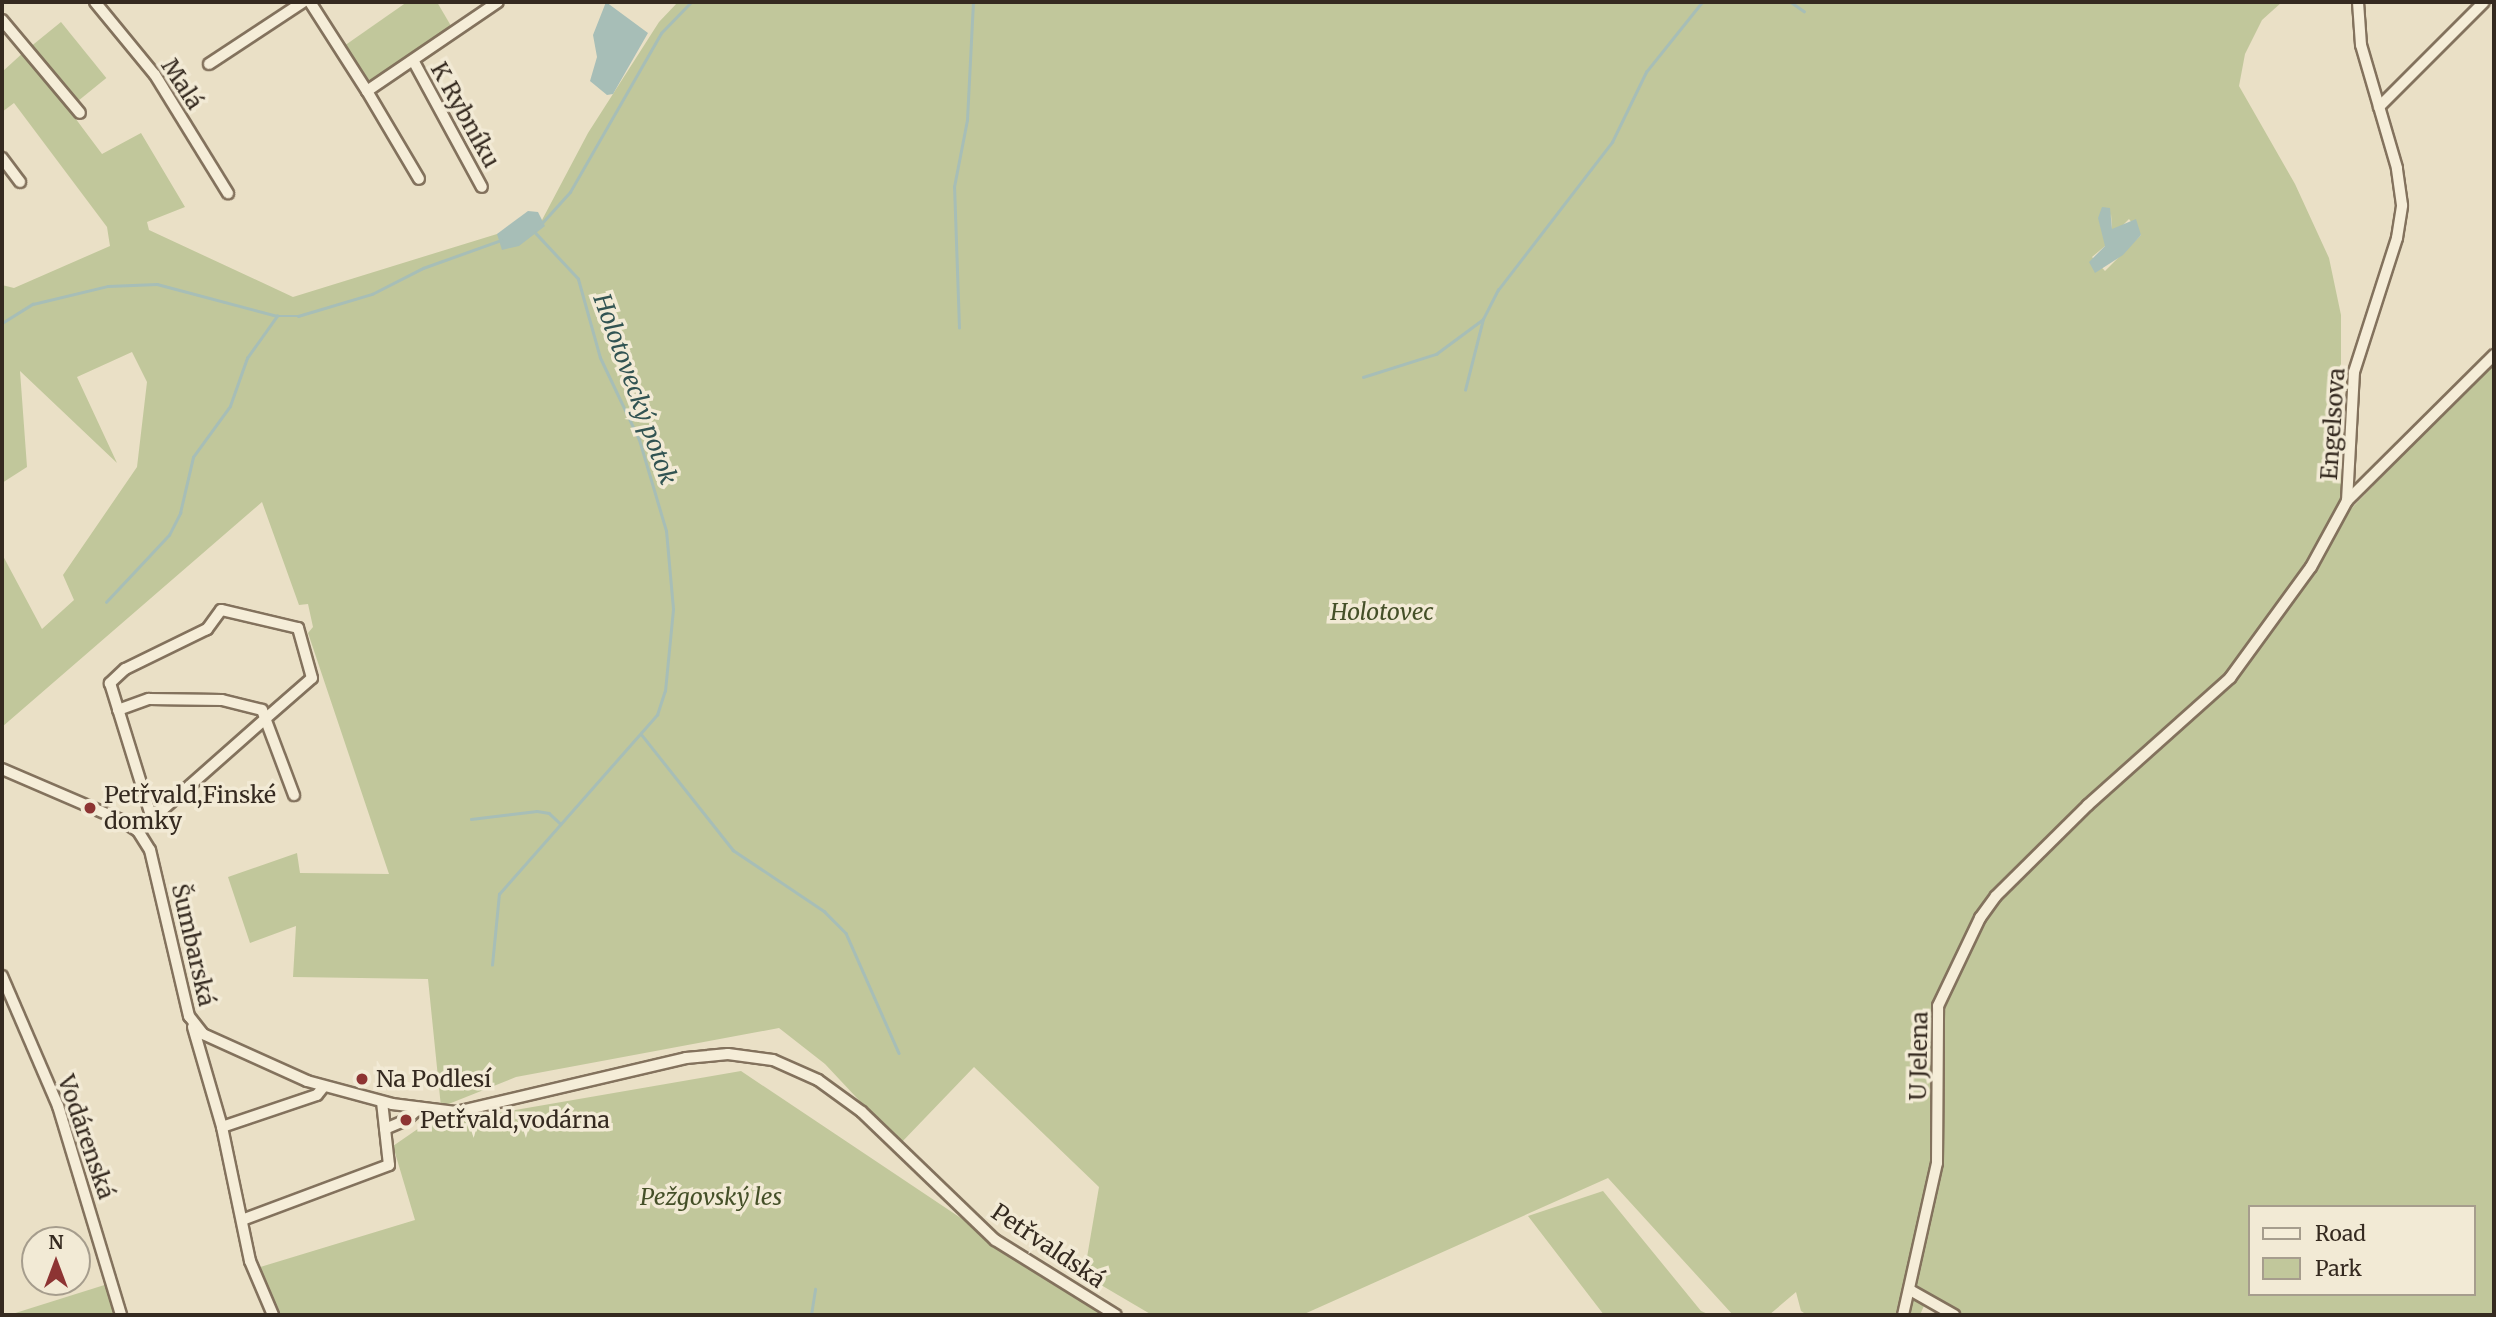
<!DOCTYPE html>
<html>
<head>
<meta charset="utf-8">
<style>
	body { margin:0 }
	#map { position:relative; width:2496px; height:1317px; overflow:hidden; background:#eae0c6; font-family:Merriweather,serif }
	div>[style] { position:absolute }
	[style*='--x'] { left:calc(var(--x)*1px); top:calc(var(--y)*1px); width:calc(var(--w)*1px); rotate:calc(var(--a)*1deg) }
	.green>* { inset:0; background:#c1c79b; transform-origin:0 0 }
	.water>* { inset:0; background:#a7beb7 }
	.stream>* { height:2.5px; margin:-1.25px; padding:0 1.25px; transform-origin:1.25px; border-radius:1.25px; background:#a7beb7 }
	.roads { filter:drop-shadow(2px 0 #83725d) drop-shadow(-2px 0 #83725d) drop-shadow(0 2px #83725d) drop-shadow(0 -2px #83725d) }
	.minor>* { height:10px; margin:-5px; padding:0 5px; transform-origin:5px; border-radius:5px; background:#f5edd8 }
	.dots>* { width:19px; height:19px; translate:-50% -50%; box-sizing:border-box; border:4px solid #f2ead5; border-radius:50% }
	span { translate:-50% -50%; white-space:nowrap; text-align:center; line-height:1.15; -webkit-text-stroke:7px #f2ead5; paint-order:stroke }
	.street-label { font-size:23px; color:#352a20 }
	.park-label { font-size:23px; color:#455028; font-style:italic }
	.poi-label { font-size:23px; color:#352a20 }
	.left { translate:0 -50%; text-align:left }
	.water-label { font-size:24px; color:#315352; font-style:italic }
	.frame { position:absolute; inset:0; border:4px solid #352a20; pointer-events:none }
	.legend { position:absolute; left:2248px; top:1205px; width:228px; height:91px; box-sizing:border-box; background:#f2ead5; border:2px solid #a69d8d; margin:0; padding:9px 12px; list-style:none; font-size:21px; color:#352a20 }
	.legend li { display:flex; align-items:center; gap:14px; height:35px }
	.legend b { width:35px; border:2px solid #a69d8d }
	.north { position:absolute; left:21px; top:1226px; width:70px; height:70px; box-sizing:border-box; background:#f2ead5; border:2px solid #a69d8d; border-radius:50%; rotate:0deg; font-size:19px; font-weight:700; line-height:28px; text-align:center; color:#352a20 }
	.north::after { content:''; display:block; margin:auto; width:24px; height:32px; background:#8d3433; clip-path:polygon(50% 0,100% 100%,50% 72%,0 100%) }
</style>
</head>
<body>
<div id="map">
	<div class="green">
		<div style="clip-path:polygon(407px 2px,437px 2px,454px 31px,378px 81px,365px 81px,344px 46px)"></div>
		<div style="clip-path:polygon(evenodd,678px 2px,2282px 2px,2262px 20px,2245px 54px,2239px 86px,2295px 184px,2329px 258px,2341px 315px,2341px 517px,2298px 584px,2305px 586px,2342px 518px,2494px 362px,2494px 1315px,1958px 1315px,1929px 1294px,1920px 1315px,1807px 1315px,1801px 1311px,1796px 1292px,1769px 1315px,1733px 1315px,1608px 1178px,1302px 1315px,1152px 1315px,1084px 1275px,1099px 1187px,974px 1067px,900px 1144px,825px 1064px,779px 1028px,516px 1077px,441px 1107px,428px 979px,293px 977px,296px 926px,250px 943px,228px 877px,297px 853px,300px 873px,389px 874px,308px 633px,313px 627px,308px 604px,299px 605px,262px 502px,2px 727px,2px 554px,42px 629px,74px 600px,63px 575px,137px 467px,147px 382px,132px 352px,77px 377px,117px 463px,20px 371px,27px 467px,2px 483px,2px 285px,14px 288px,110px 246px,107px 227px,14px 103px,2px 112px,2px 72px,25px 51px,102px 154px,141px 133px,185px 207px,147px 222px,149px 230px,293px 297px,542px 220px,588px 133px,659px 22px,678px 2px,2111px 214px,2112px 229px,2119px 229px,2129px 219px,2141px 235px,2105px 271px,2092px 257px,2105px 246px,2111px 214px,678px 2px,2249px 1207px,2473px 1207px,2473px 1294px,2249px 1294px,2249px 1207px)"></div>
		<div style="left:61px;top:22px;width:72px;height:40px;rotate:51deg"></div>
		<div style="clip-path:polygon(741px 1071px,1106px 1315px,266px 1315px,257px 1268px,415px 1220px,393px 1146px,422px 1126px)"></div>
		<div style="clip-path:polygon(1603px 1191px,1701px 1311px,1710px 1315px,1604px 1315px,1528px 1216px)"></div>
		<div style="clip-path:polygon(114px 1282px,124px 1315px,9px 1315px)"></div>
	</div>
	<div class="water">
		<div style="clip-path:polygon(606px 2px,648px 33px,613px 94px,607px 95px,590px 81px,597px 57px,593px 35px)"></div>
		<div style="clip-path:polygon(2102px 207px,2110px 208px,2112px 229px,2136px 219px,2141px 235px,2123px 255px,2095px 273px,2089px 262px,2105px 246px,2098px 218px)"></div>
		<div style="clip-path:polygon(528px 211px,538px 212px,545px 226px,519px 246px,502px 250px,497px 234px)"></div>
	</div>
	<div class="stream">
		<div style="--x:1791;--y:2;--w:16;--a:35"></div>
		<div style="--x:541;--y:224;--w:43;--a:-47.8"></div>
		<div style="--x:570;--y:192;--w:183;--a:-60.2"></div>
		<div style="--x:661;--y:33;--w:43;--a:-45.9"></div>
		<div style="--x:2;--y:323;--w:36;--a:-32"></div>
		<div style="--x:33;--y:304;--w:77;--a:-13.5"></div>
		<div style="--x:108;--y:286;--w:49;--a:-2.3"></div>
		<div style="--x:157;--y:284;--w:124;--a:14.9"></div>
		<div style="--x:277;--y:316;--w:21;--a:0"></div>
		<div style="--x:298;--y:316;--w:77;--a:-16.6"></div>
		<div style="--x:372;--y:294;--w:57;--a:-27"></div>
		<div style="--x:423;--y:268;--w:83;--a:-19.7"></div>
		<div style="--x:959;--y:328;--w:141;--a:-92"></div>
		<div style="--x:954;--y:187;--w:68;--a:-79"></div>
		<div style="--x:967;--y:120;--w:118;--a:-87.1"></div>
		<div style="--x:1363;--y:377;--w:77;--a:-17.5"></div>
		<div style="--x:1436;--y:354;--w:57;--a:-36.5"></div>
		<div style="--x:1465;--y:390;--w:73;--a:-75.8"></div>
		<div style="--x:1483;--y:319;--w:33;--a:-63"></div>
		<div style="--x:1498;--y:290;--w:187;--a:-52.4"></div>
		<div style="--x:1612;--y:142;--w:78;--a:-64.1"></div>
		<div style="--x:1646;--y:72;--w:90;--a:-51.3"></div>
		<div style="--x:106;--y:602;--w:92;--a:-46.8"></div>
		<div style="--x:169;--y:535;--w:25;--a:-63"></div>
		<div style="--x:180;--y:513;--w:57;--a:-76.9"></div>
		<div style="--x:193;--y:457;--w:63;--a:-54"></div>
		<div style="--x:230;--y:406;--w:51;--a:-70.5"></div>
		<div style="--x:247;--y:358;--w:52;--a:-54.5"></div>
		<div style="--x:642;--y:735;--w:147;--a:51.6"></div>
		<div style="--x:733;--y:850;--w:110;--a:33.8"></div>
		<div style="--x:824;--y:911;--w:31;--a:45"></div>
		<div style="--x:846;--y:933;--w:131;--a:66.2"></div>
		<div style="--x:471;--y:819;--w:66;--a:-6.9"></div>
		<div style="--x:537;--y:811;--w:12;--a:9"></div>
		<div style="--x:549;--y:813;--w:16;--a:43"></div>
		<div style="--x:492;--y:965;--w:71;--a:-84.4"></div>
		<div style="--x:499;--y:894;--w:239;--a:-48.6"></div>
		<div style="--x:657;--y:715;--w:25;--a:-72"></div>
		<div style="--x:665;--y:691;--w:82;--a:-84.4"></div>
		<div style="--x:673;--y:609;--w:78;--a:-95.1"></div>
		<div style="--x:666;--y:531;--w:95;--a:-106.5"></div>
		<div style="--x:639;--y:440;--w:91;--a:-115.4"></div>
		<div style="--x:600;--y:358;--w:82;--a:-105.6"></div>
		<div style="--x:578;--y:279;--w:62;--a:-133"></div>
		<div style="--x:811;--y:1315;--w:26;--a:-81"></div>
	</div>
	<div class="roads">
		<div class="minor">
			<div style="--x:95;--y:2;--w:94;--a:50.6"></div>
			<div style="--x:155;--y:75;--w:139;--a:58.3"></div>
			<div style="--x:310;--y:2;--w:106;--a:57.4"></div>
			<div style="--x:367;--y:91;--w:158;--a:-34.2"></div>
			<div style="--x:2;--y:20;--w:121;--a:50"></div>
			<div style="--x:414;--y:62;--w:142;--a:61.5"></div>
			<div style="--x:209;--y:64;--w:113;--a:-33.4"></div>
			<div style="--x:367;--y:91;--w:102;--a:59.4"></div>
			<div style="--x:2379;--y:107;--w:148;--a:-45"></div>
			<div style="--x:2;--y:158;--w:30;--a:53"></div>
			<div style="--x:2347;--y:501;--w:207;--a:-44.8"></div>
			<div style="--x:118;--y:710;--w:33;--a:-20"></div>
			<div style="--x:149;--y:699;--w:73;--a:0.8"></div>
			<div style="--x:222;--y:700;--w:41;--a:14"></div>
			<div style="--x:262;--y:710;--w:91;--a:69.4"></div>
			<div style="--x:2;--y:769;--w:132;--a:23.3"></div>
			<div style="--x:123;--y:821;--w:18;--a:34"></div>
			<div style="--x:138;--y:831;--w:22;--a:58"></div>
			<div style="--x:150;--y:850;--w:171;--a:76.8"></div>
			<div style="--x:189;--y:1016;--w:23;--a:52"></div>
			<div style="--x:203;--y:1034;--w:114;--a:24.3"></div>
			<div style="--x:307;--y:1081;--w:88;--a:15.1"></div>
			<div style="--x:392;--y:1104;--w:64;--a:7.1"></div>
			<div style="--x:456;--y:1112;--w:236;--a:-13.2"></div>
			<div style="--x:686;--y:1058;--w:42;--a:-5.4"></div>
			<div style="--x:728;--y:1054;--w:45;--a:7.6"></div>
			<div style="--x:773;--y:1060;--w:49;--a:24"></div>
			<div style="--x:818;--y:1080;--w:54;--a:36"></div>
			<div style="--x:862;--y:1112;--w:185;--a:43.9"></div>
			<div style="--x:995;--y:1240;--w:142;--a:31.8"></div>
			<div style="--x:138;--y:831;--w:18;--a:-41"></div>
			<div style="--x:152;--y:819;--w:151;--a:-41.5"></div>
			<div style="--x:265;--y:719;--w:62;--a:-41.1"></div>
			<div style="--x:312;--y:678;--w:52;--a:-105.6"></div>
			<div style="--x:298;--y:628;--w:79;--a:-166.8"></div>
			<div style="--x:221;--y:610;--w:24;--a:126"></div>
			<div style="--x:207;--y:629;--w:91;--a:154"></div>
			<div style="--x:125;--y:669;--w:21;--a:137"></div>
			<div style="--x:110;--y:683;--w:142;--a:72.8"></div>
			<div style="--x:2;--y:976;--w:142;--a:66.7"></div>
			<div style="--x:58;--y:1106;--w:218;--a:73.2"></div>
			<div style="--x:193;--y:1027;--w:104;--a:73.8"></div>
			<div style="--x:222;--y:1127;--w:137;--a:78.2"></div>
			<div style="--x:250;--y:1261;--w:59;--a:66.9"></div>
			<div style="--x:222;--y:1127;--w:100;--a:-18.6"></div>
			<div style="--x:317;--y:1095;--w:11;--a:-52"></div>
			<div style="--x:385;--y:1129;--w:23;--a:-23"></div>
			<div style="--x:406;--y:1120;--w:18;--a:-43"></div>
			<div style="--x:242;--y:1220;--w:157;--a:-20.5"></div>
			<div style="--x:389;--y:1165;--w:63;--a:-96.3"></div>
			<div style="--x:1910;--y:1290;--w:51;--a:29.6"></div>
			<div style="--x:1903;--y:1315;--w:156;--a:-77.4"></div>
			<div style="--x:1937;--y:1163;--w:157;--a:-89.6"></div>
			<div style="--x:1938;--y:1006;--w:98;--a:-64.5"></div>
			<div style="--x:1980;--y:918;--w:27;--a:-54"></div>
			<div style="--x:1996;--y:896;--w:129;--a:-44.7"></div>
			<div style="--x:2088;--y:805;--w:191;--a:-41.8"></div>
			<div style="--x:2230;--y:678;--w:137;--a:-53.9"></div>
			<div style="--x:2311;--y:567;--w:75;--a:-61.4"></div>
			<div style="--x:2347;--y:501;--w:129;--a:-86.9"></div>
			<div style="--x:2354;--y:372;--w:141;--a:-72.2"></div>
			<div style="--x:2397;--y:238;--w:33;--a:-81"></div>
			<div style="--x:2402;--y:205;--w:37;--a:-98"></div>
			<div style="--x:2397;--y:168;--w:128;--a:-106.3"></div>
			<div style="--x:2361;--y:45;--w:43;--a:-94"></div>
		</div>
	</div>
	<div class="dots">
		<div style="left:90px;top:808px;background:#8d3433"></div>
		<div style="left:362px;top:1079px;background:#8d3433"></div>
		<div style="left:406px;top:1120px;background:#8d3433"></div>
	</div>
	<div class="street-label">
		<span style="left:182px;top:84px;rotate:57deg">Malá</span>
		<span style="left:465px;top:115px;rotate:61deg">K Rybníku</span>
		<span style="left:2333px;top:424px;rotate:-86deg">Engelsova</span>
		<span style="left:193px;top:945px;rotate:77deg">Šumbarská</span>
		<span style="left:1919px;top:1056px;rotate:-89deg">U Jelena</span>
		<span style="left:86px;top:1137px;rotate:71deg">Vodárenská</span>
		<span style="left:1048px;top:1246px;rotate:34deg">Petřvaldská</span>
	</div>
	<div class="park-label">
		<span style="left:1382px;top:612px">Holotovec</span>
		<span style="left:711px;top:1197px">Pežgovský les</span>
	</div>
	<div class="poi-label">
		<span class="left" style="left:104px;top:808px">Petřvald,Finské<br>domky</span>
		<span class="left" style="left:376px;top:1079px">Na Podlesí</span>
		<span class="left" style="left:420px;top:1120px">Petřvald,vodárna</span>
	</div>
	<div class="water-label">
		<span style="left:635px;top:389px;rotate:70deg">Holotovecký potok</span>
	</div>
	<div class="frame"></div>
	<ul class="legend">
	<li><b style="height:9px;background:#f5edd8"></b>Road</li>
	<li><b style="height:19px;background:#c1c79b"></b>Park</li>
	</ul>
	<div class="north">N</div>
</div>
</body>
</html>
